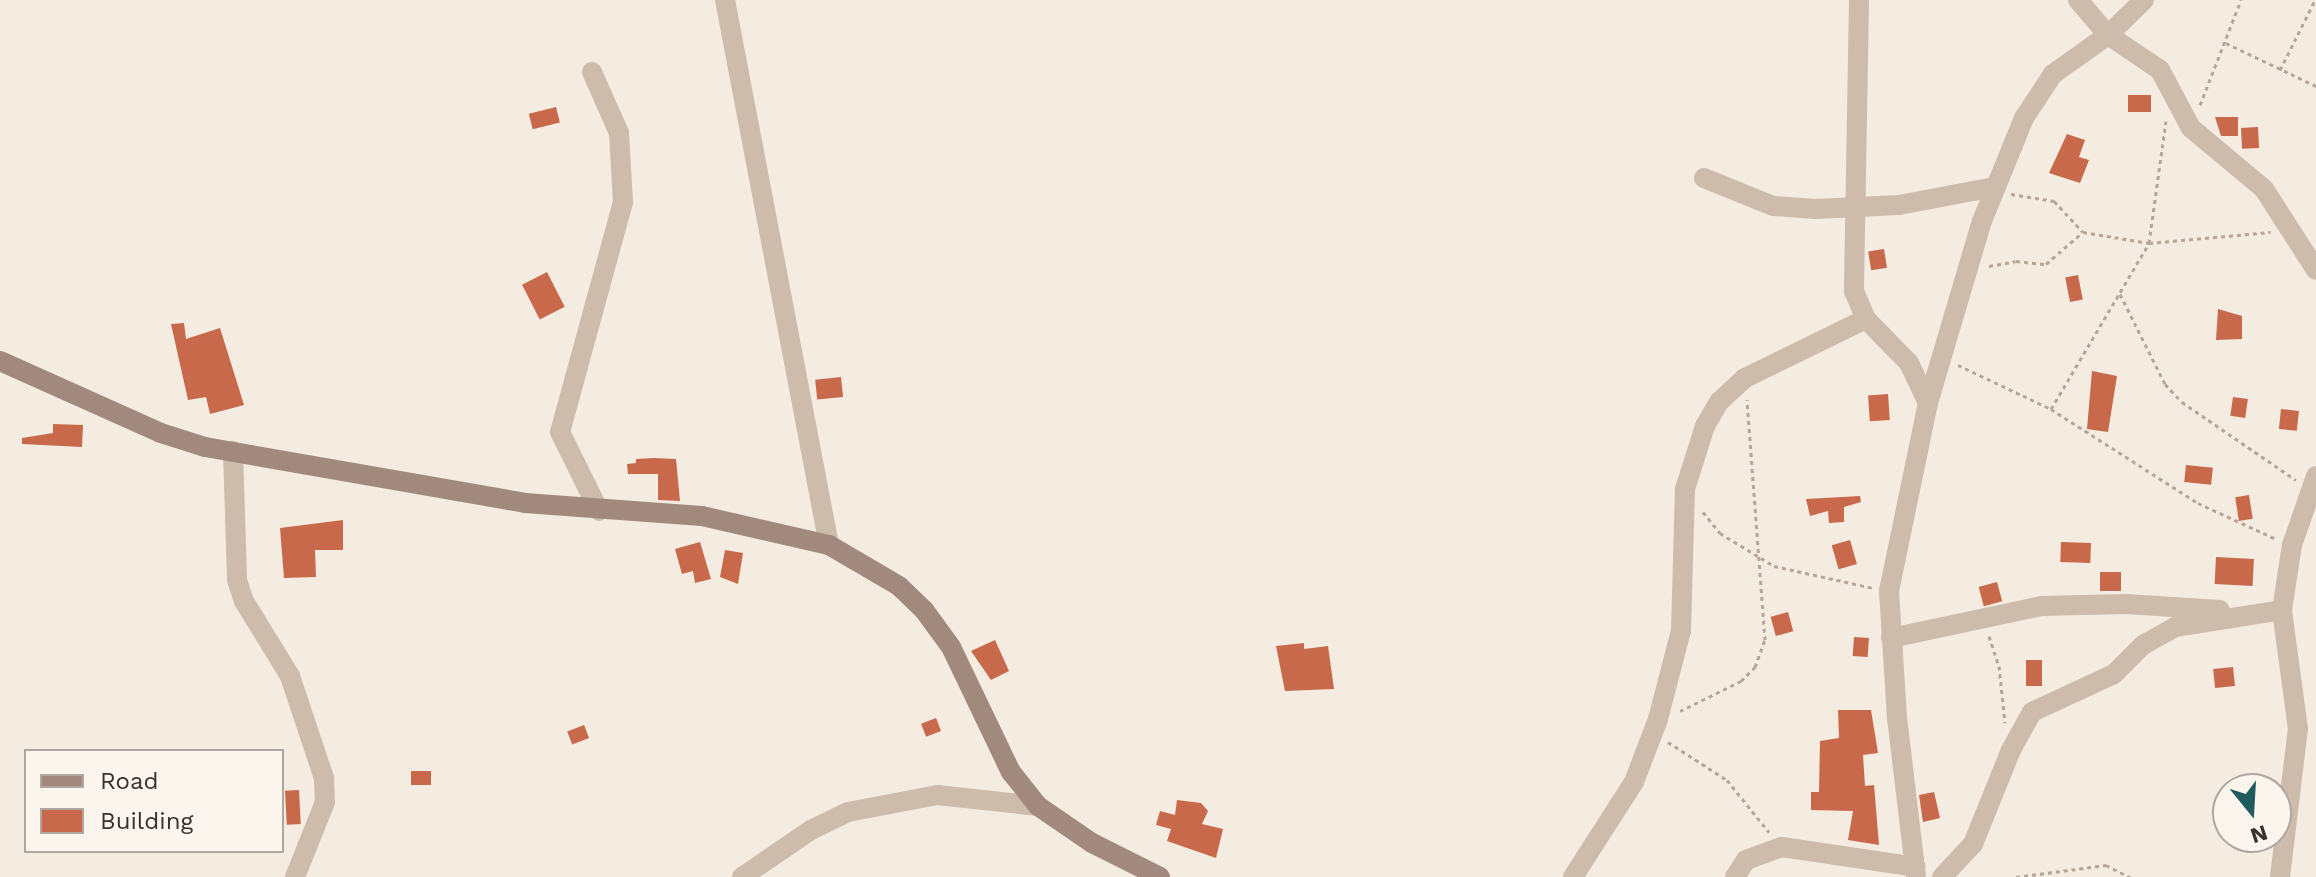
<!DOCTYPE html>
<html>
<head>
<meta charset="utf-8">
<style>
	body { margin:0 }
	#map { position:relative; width:2316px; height:877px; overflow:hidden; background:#f4ebe1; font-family:"Work Sans",sans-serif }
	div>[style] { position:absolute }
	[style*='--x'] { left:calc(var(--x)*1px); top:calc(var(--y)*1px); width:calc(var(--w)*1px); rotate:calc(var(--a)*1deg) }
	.building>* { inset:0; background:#c8694b; transform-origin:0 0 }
	.path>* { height:3px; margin-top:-1.5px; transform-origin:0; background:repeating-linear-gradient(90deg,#b9a596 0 4px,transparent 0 8px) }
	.street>* { height:20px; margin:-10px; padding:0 10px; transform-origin:10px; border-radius:10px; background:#cdbbac }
	.secondary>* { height:20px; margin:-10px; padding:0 10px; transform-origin:10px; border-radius:10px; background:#a18a7d }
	span { translate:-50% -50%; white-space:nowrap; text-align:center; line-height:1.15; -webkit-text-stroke:8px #fbf5ee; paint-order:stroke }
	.legend { position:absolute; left:24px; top:749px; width:260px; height:104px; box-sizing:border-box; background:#fbf5ee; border:2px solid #aea6a0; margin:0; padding:10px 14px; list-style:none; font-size:24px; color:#3b302b }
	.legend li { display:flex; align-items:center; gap:16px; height:40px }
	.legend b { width:40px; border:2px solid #aea6a0 }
	.north { position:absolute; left:2212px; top:773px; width:80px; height:80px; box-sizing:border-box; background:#fbf5ee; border:2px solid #aea6a0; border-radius:50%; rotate:162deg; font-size:22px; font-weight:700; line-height:32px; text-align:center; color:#3b302b }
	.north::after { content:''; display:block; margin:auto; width:28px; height:36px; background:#1f5a5e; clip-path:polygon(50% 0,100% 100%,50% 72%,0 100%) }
</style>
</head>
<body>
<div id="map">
	<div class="building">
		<div style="left:2128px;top:95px;width:23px;height:17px"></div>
		<div style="left:556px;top:107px;width:16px;height:28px;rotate:76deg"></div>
		<div style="clip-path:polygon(2215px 117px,2238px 117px,2238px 136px,2221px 136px)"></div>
		<div style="left:2258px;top:127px;width:21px;height:17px;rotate:87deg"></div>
		<div style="clip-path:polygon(2067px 134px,2085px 140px,2079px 157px,2089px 160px,2080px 183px,2049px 173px)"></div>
		<div style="left:1884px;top:249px;width:19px;height:16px;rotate:81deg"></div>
		<div style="left:547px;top:272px;width:39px;height:28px;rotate:63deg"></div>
		<div style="left:2078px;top:275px;width:25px;height:13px;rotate:79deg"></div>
		<div style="clip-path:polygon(2218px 309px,2242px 316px,2242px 339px,2216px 340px)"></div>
		<div style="clip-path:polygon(184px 323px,186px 339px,220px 328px,244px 405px,210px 414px,206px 397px,188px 400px,171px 324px)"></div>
		<div style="clip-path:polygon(2092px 371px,2117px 376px,2108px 432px,2087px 429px)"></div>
		<div style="left:841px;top:377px;width:20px;height:26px;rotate:84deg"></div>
		<div style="left:1888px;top:394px;width:26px;height:20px;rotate:86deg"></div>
		<div style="left:2233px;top:397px;width:15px;height:19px;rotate:8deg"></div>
		<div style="left:2281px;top:409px;width:18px;height:20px;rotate:6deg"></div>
		<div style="clip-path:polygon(53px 424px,83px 425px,82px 447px,22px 444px,22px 438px,53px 433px)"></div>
		<div style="clip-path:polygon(654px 458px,676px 459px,680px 501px,658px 500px,658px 474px,628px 474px,627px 464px,636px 463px,636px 459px)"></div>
		<div style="left:2186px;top:465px;width:27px;height:17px;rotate:6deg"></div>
		<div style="left:2249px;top:495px;width:24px;height:14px;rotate:81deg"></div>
		<div style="clip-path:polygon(1860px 496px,1861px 502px,1844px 507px,1844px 522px,1829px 523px,1828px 511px,1810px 516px,1806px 499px)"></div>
		<div style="clip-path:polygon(343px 520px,343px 550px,315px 550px,316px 577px,284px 578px,280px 528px)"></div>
		<div style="left:1850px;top:540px;width:25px;height:19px;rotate:74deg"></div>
		<div style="clip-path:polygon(700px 542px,711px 579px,695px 583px,693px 571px,682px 574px,675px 549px)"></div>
		<div style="left:2061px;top:542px;width:30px;height:20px;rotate:2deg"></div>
		<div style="clip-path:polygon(725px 550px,743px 553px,738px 584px,720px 577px)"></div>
		<div style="left:2216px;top:557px;width:38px;height:27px;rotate:3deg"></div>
		<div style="left:2121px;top:572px;width:19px;height:21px;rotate:90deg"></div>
		<div style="left:1997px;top:582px;width:20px;height:19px;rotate:75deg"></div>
		<div style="left:1788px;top:612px;width:20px;height:18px;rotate:75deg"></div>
		<div style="left:1854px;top:637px;width:15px;height:19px;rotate:4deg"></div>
		<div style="clip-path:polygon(995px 640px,1009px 671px,991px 680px,971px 651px)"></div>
		<div style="clip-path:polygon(1304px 643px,1304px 649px,1328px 646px,1334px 689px,1285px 691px,1276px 646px)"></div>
		<div style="left:2026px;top:660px;width:16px;height:26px"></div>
		<div style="left:2233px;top:667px;width:19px;height:20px;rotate:84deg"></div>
		<div style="clip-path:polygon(1838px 710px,1871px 710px,1878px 753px,1863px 755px,1865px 786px,1874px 785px,1879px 845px,1848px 840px,1853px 811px,1811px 810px,1811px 792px,1819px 792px,1820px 741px,1839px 738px)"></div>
		<div style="left:936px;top:718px;width:14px;height:16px;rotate:69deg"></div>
		<div style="left:584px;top:725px;width:14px;height:18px;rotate:69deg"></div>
		<div style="left:431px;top:771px;width:14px;height:20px;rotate:90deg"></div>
		<div style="left:299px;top:790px;width:34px;height:14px;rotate:87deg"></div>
		<div style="clip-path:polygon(1934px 792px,1940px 818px,1923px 822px,1919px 795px)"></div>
		<div style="clip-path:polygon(1177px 800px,1201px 803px,1208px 811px,1202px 824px,1223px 829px,1216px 858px,1167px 841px,1171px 829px,1156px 825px,1160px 811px,1175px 815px)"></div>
	</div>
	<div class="path">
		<div style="--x:2226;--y:43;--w:100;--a:25.5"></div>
		<div style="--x:2280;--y:70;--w:78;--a:-63.4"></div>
		<div style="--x:2200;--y:105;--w:113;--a:-68.7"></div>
		<div style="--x:2011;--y:194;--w:44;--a:9.2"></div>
		<div style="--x:2054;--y:201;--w:42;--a:46.9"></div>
		<div style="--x:1989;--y:266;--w:27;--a:-10"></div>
		<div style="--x:2016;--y:261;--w:30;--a:6"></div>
		<div style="--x:2046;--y:264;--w:49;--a:-40.9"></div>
		<div style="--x:2083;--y:232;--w:67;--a:9.5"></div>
		<div style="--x:2149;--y:243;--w:122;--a:-5.2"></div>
		<div style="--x:2120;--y:294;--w:101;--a:63.4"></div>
		<div style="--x:2165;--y:384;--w:25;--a:47"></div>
		<div style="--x:2182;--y:402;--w:138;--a:34.4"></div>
		<div style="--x:1958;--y:365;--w:103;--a:25.3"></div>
		<div style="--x:2051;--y:409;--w:174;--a:32.6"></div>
		<div style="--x:2198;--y:503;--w:84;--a:24.7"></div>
		<div style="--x:2051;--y:409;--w:193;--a:-59.4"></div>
		<div style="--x:2149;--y:243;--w:123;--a:-82.1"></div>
		<div style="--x:1703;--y:512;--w:27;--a:51"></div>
		<div style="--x:1720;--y:533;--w:63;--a:31.4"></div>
		<div style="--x:1774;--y:566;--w:101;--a:12.5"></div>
		<div style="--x:1989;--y:636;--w:32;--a:72"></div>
		<div style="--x:1999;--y:666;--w:57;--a:84"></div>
		<div style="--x:1680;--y:711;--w:68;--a:-26.2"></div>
		<div style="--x:1741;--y:681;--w:20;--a:-45"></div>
		<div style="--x:1755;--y:667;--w:29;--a:-70"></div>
		<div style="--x:1765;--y:640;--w:241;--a:-94.3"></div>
		<div style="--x:1668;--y:742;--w:70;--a:32.8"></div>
		<div style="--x:1727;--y:780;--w:67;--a:51.1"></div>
		<div style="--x:2016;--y:877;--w:91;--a:-7.6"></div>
		<div style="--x:2106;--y:865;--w:27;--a:27"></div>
	</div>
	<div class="street">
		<div style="--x:725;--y:0;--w:555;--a:79.2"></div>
		<div style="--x:1859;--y:0;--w:291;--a:91"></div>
		<div style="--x:1854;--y:291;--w:30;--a:67"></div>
		<div style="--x:1866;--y:319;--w:62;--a:45.7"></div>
		<div style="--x:1909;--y:363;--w:44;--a:64.6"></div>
		<div style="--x:2078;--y:0;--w:46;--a:49.4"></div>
		<div style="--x:2108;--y:35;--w:63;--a:33.9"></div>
		<div style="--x:2160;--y:70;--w:66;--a:61.9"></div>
		<div style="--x:2191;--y:128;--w:95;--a:39.9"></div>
		<div style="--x:2264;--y:189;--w:96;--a:57.3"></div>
		<div style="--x:592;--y:72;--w:67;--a:66.1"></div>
		<div style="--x:619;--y:133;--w:69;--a:86.7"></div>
		<div style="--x:623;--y:202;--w:238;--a:105.3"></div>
		<div style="--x:560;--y:432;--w:88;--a:63.7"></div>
		<div style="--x:1704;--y:178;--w:74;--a:22.1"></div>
		<div style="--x:1773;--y:206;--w:43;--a:4"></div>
		<div style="--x:1816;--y:209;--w:83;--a:-2.8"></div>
		<div style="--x:1899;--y:205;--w:97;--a:-10.7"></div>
		<div style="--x:233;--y:451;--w:129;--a:88.2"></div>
		<div style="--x:237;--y:580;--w:22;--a:72"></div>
		<div style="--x:244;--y:601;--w:88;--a:58.5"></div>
		<div style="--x:290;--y:676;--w:108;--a:71.6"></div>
		<div style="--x:324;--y:778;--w:24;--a:88"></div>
		<div style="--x:325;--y:802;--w:81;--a:111.8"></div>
		<div style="--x:1891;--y:638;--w:153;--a:-12"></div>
		<div style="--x:2041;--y:606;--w:85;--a:-1.3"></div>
		<div style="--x:2126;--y:604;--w:94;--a:3.7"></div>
		<div style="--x:742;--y:877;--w:83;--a:-34.3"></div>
		<div style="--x:811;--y:830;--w:41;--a:-25.9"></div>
		<div style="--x:848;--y:812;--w:91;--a:-10.8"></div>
		<div style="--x:937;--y:795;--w:102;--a:6.2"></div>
		<div style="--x:1573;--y:877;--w:113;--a:-57.3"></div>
		<div style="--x:1634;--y:782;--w:67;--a:-69.1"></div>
		<div style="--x:1658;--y:719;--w:91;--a:-75.4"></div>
		<div style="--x:1681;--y:631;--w:142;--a:-88.4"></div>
		<div style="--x:1685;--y:489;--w:66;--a:-72.4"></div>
		<div style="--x:1705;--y:426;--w:28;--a:-60"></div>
		<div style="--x:1719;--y:402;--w:35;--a:-43"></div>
		<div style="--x:1745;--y:378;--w:135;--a:-26"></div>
		<div style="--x:1735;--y:877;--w:20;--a:-57"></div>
		<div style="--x:1746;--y:860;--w:38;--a:-20"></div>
		<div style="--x:1782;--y:847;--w:135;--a:8.5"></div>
		<div style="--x:1916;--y:877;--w:160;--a:-96.8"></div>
		<div style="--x:1897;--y:718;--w:127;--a:-93.6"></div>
		<div style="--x:1889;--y:591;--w:192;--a:-78.3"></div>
		<div style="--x:1928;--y:403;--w:190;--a:-73.5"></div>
		<div style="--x:1982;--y:221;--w:111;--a:-67.8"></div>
		<div style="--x:2024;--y:118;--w:53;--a:-56.6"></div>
		<div style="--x:2053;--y:74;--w:67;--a:-35.3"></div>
		<div style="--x:2108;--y:35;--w:50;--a:-44.2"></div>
		<div style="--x:1942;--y:877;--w:45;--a:-46.8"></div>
		<div style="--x:1973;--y:844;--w:101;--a:-68"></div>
		<div style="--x:2011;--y:750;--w:43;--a:-61.1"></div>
		<div style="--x:2032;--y:712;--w:90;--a:-24.9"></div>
		<div style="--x:2114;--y:674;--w:41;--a:-45"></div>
		<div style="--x:2143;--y:645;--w:37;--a:-29"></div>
		<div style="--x:2175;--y:627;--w:108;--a:-9"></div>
		<div style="--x:2280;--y:877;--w:149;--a:-83.1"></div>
		<div style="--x:2298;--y:729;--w:120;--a:-97.7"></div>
		<div style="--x:2282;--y:610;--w:66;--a:-81.3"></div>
		<div style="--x:2292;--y:545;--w:73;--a:-70.8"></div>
	</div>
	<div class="secondary">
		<div style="--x:0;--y:361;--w:176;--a:24.1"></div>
		<div style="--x:161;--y:433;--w:46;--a:17.7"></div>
		<div style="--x:205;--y:447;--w:325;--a:9.9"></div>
		<div style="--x:525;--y:503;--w:177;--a:4.2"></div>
		<div style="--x:702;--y:516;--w:130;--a:12.9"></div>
		<div style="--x:829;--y:545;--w:81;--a:30.4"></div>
		<div style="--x:899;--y:586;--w:35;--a:44"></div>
		<div style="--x:924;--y:610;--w:46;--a:53.9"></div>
		<div style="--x:951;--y:647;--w:139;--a:64.4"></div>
		<div style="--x:1011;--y:772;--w:43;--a:51.5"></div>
		<div style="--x:1038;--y:806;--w:65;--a:34.4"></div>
		<div style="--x:1092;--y:843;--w:76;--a:26.6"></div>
	</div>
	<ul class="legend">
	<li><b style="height:10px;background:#a18a7d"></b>Road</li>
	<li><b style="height:22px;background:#c8694b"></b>Building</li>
	</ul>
	<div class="north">N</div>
</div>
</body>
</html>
